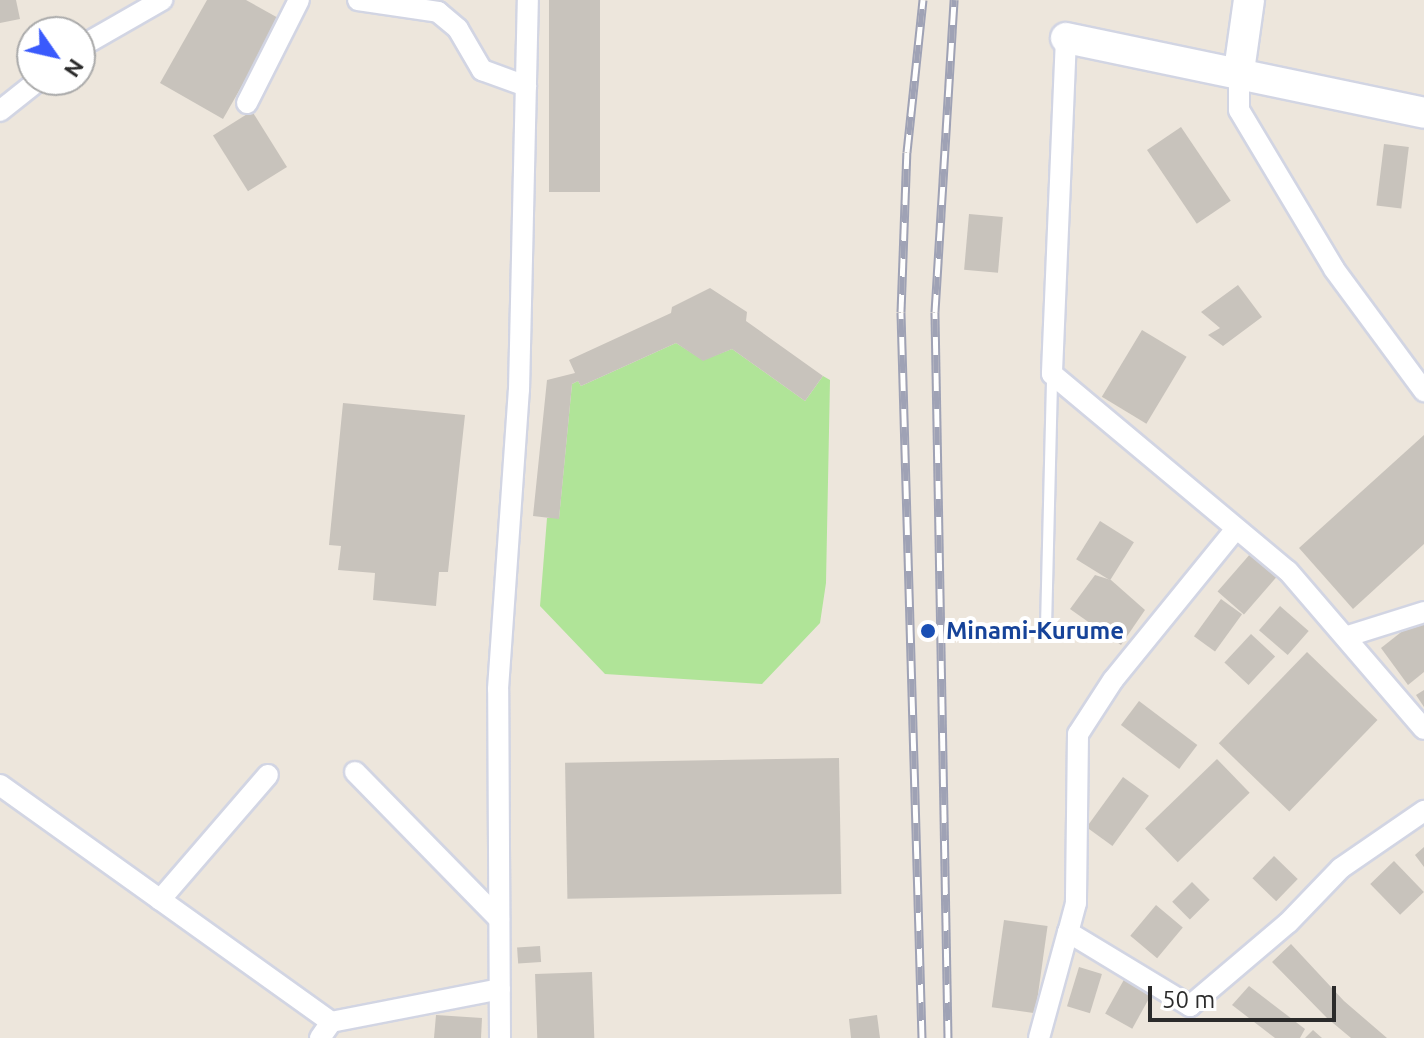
<!DOCTYPE html>
<html>
<head>
<meta charset="utf-8">
<style>
	body { margin:0 }
	#map { position:relative; width:1424px; height:1038px; overflow:hidden; background:#ede6dc; font-family:Ubuntu,sans-serif }
	div>[style] { position:absolute }
	[style*='--x'] { left:calc(var(--x)*1px); top:calc(var(--y)*1px); width:calc(var(--w)*1px); rotate:calc(var(--a)*1deg) }
	.green>* { inset:0; background:#b0e498 }
	.building>* { inset:0; background:#c8c3bc; transform-origin:0 0 }
	.roads { filter:drop-shadow(2px 0 #d2d5e3) drop-shadow(-2px 0 #d2d5e3) drop-shadow(0 2px #d2d5e3) drop-shadow(0 -2px #d2d5e3) }
	.lane>* { height:10px; margin:-5px; padding:0 5px; transform-origin:5px; border-radius:5px; background:#fff }
	.street>* { height:20px; margin:-10px; padding:0 10px; transform-origin:10px; border-radius:10px; background:#fff }
	.secondary>* { height:30px; margin:-15px; padding:0 15px; transform-origin:15px; border-radius:15px; background:#fff }
	.rail>* { height:9px; margin-top:-4.5px; transform-origin:0; background:repeating-linear-gradient(90deg,#fff 0 18px,#9fa2b5 0 36px); box-sizing:border-box; border-block:2px solid #9fa2b5 }
	.dots>* { width:22px; height:22px; translate:-50% -50%; box-sizing:border-box; border:4px solid #fff; border-radius:50% }
	span { translate:-50% -50%; white-space:nowrap; text-align:center; line-height:1.15; -webkit-text-stroke:8px #fff; paint-order:stroke }
	.transit-label { font-size:24px; color:#164399; font-weight:700 }
	.left { translate:0 -50%; text-align:left }
	.north { position:absolute; left:16px; top:16px; width:80px; height:80px; box-sizing:border-box; background:#fff; border:2px solid #aaa; border-radius:50%; rotate:124deg; font-size:22px; font-weight:700; line-height:32px; text-align:center; color:#2b2b2b }
	.north::after { content:''; display:block; margin:auto; width:28px; height:36px; background:#3a5afc; clip-path:polygon(50% 0,100% 100%,50% 72%,0 100%) }
	.scale { position:absolute; left:1148px; top:986px; width:188px; height:36px; box-sizing:border-box; border:4px solid #2b2b2b; border-top:0; padding-left:10px; font-size:24px; line-height:28px; white-space:nowrap; color:#2b2b2b; -webkit-text-stroke:6px #fff; paint-order:stroke }
</style>
</head>
<body>
<div id="map">
	<div class="green">
		<div style="clip-path:polygon(676px 343px,703px 360px,732px 349px,805px 401px,823px 376px,830px 380px,826px 583px,820px 623px,762px 684px,605px 674px,540px 606px,547px 518px,559px 518px,572px 384px,578px 381px,581px 386px)"></div>
	</div>
	<div class="building">
		<div style="clip-path:polygon(0 0,16px 0,20px 19px,0 23px)"></div>
		<div style="clip-path:polygon(207px 0,246px 0,280px 19px,223px 119px,160px 83px)"></div>
		<div style="left:549px;top:0;width:51px;height:192px"></div>
		<div style="left:252px;top:111px;width:66px;height:46px;rotate:58deg"></div>
		<div style="left:1181px;top:127px;width:89px;height:41px;rotate:56deg"></div>
		<div style="left:1384px;top:144px;width:25px;height:62px;rotate:7deg"></div>
		<div style="left:969px;top:214px;width:34px;height:56px;rotate:5deg"></div>
		<div style="clip-path:polygon(1238px 285px,1262px 317px,1223px 346px,1208px 335px,1220px 328px,1201px 312px)"></div>
		<div style="clip-path:polygon(710px 288px,747px 312px,746px 321px,823px 376px,805px 401px,732px 349px,703px 361px,676px 343px,581px 386px,578px 381px,572px 384px,559px 519px,533px 516px,547px 380px,575px 373px,569px 360px,671px 313px,672px 307px)"></div>
		<div style="left:1142px;top:330px;width:52px;height:78px;rotate:31deg"></div>
		<div style="clip-path:polygon(343px 403px,465px 415px,448px 572px,439px 572px,436px 606px,373px 600px,375px 573px,338px 570px,341px 546px,329px 545px)"></div>
		<div style="clip-path:polygon(1424px 435px,1424px 544px,1353px 609px,1299px 548px)"></div>
		<div style="left:1100px;top:521px;width:40px;height:45px;rotate:32deg"></div>
		<div style="left:1251px;top:553px;width:35px;height:51px;rotate:41deg"></div>
		<div style="clip-path:polygon(1095px 575px,1111px 580px,1145px 610px,1121px 645px,1070px 609px)"></div>
		<div style="left:1221px;top:599px;width:26px;height:46px;rotate:36deg"></div>
		<div style="left:1280px;top:606px;width:38px;height:32px;rotate:41deg"></div>
		<div style="clip-path:polygon(1419px 618px,1424px 625px,1424px 672px,1408px 685px,1381px 648px)"></div>
		<div style="left:1251px;top:634px;width:33px;height:39px;rotate:43deg"></div>
		<div style="left:1307px;top:652px;width:98px;height:127px;rotate:44deg"></div>
		<div style="clip-path:polygon(1424px 690px,1424px 707px,1416px 695px)"></div>
		<div style="left:1139px;top:701px;width:73px;height:30px;rotate:37deg"></div>
		<div style="left:839px;top:758px;width:136px;height:274px;rotate:89deg"></div>
		<div style="left:1217px;top:759px;width:47px;height:100px;rotate:46deg"></div>
		<div style="left:1123px;top:777px;width:32px;height:62px;rotate:36deg"></div>
		<div style="clip-path:polygon(1424px 847px,1424px 867px,1415px 855px)"></div>
		<div style="left:1274px;top:856px;width:33px;height:31px;rotate:44deg"></div>
		<div style="left:1394px;top:861px;width:43px;height:33px;rotate:46deg"></div>
		<div style="left:1192px;top:882px;width:25px;height:28px;rotate:45deg"></div>
		<div style="left:1156px;top:905px;width:35px;height:40px;rotate:40deg"></div>
		<div style="left:1004px;top:920px;width:44px;height:88px;rotate:8deg"></div>
		<div style="clip-path:polygon(1291px 944px,1344px 1001px,1387px 1038px,1351px 1038px,1327px 1018px,1272px 962px)"></div>
		<div style="left:540px;top:946px;width:16px;height:23px;rotate:86deg"></div>
		<div style="left:1079px;top:967px;width:24px;height:41px;rotate:17deg"></div>
		<div style="left:592px;top:972px;width:66px;height:57px;rotate:88deg"></div>
		<div style="left:1126px;top:976px;width:31px;height:43px;rotate:29deg"></div>
		<div style="clip-path:polygon(1249px 986px,1305px 1029px,1300px 1038px,1275px 1038px,1232px 1005px)"></div>
		<div style="clip-path:polygon(436px 1015px,482px 1018px,481px 1038px,434px 1038px)"></div>
		<div style="clip-path:polygon(877px 1015px,880px 1038px,851px 1038px,849px 1019px)"></div>
		<div style="clip-path:polygon(1313px 1030px,1322px 1038px,1305px 1038px)"></div>
	</div>
	<div class="roads">
		<div class="lane">
			<div style="--x:1046;--y:627;--w:251;--a:-88.6"></div>
		</div>
		<div class="street">
			<div style="--x:358;--y:0;--w:81;--a:8.5"></div>
			<div style="--x:438;--y:12;--w:26;--a:40"></div>
			<div style="--x:458;--y:29;--w:48;--a:59.7"></div>
			<div style="--x:482;--y:70;--w:47;--a:20"></div>
			<div style="--x:1066;--y:38;--w:336;--a:92.4"></div>
			<div style="--x:1052;--y:374;--w:307;--a:39.9"></div>
			<div style="--x:1288;--y:571;--w:208;--a:49.3"></div>
			<div style="--x:80;--y:47;--w:95;--a:-29.8"></div>
			<div style="--x:1239;--y:71;--w:39;--a:90"></div>
			<div style="--x:1239;--y:110;--w:185;--a:59.1"></div>
			<div style="--x:1334;--y:269;--w:152;--a:53.6"></div>
			<div style="--x:247;--y:103;--w:115;--a:-63.2"></div>
			<div style="--x:0;--y:111;--w:50;--a:-38.5"></div>
			<div style="--x:1235;--y:530;--w:193;--a:129.1"></div>
			<div style="--x:1113;--y:680;--w:64;--a:122.9"></div>
			<div style="--x:1078;--y:734;--w:169;--a:90.7"></div>
			<div style="--x:1076;--y:903;--w:30;--a:105"></div>
			<div style="--x:1068;--y:932;--w:143;--a:31.2"></div>
			<div style="--x:1190;--y:1006;--w:128;--a:-40.3"></div>
			<div style="--x:1288;--y:923;--w:76;--a:-46.1"></div>
			<div style="--x:1341;--y:868;--w:101;--a:-34.5"></div>
			<div style="--x:1348;--y:636;--w:80;--a:-17.5"></div>
			<div style="--x:355;--y:772;--w:206;--a:45.6"></div>
			<div style="--x:0;--y:785;--w:407;--a:35.6"></div>
			<div style="--x:331;--y:1022;--w:172;--a:-11"></div>
			<div style="--x:160;--y:900;--w:165;--a:-49.2"></div>
			<div style="--x:320;--y:1038;--w:19;--a:-55"></div>
			<div style="--x:500;--y:1038;--w:349;--a:-90.3"></div>
			<div style="--x:498;--y:689;--w:300;--a:-86"></div>
			<div style="--x:519;--y:390;--w:390;--a:-88.7"></div>
			<div style="--x:1039;--y:1038;--w:110;--a:-74.7"></div>
		</div>
		<div class="secondary">
			<div style="--x:1066;--y:38;--w:366;--a:11.8"></div>
			<div style="--x:1239;--y:71;--w:72;--a:-82"></div>
		</div>
	</div>
	<div class="rail">
		<div style="--x:922;--y:1038;--w:726;--a:-91.66"></div>
		<div style="--x:901;--y:312;--w:160;--a:-87.9"></div>
		<div style="--x:907;--y:152;--w:153;--a:-84"></div>
		<div style="--x:948;--y:1038;--w:726;--a:-91.03"></div>
		<div style="--x:935;--y:312;--w:313;--a:-86.5"></div>
	</div>
	<div class="dots">
		<div style="left:928px;top:631px;background:#1a4fb4"></div>
	</div>
	<div class="transit-label">
		<span class="left" style="left:946px;top:631px">Minami-Kurume</span>
	</div>
	<div class="north">N</div>
	<div class="scale">50 m</div>
</div>
</body>
</html>
